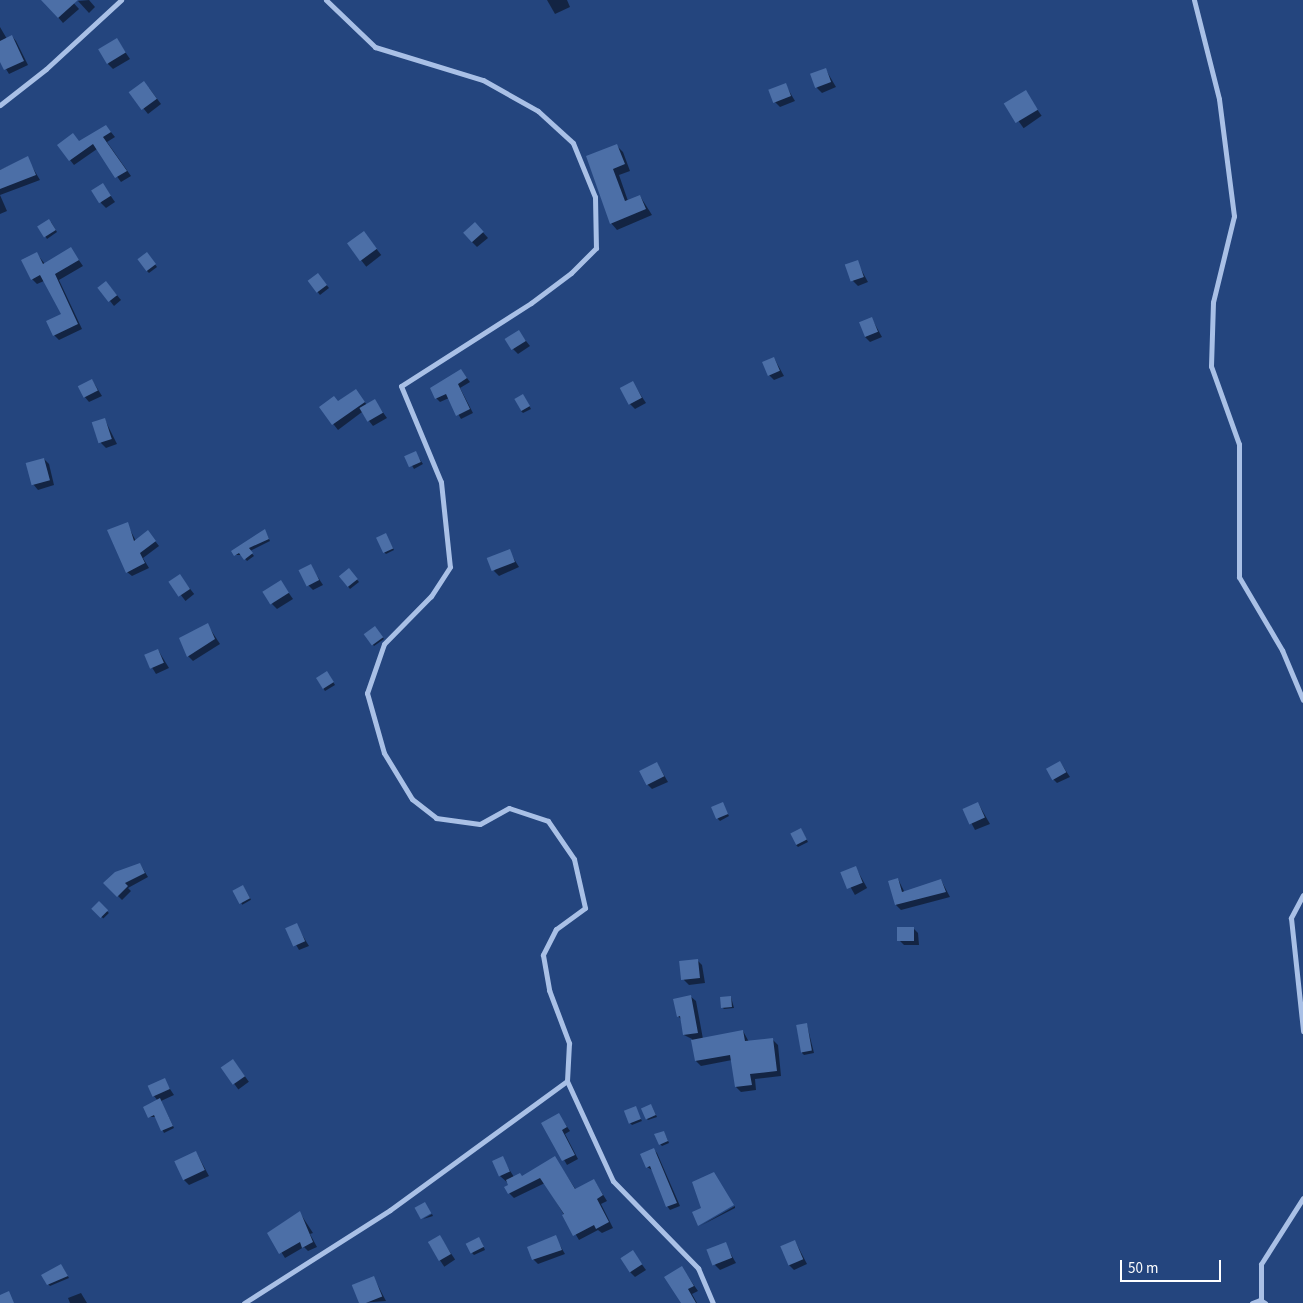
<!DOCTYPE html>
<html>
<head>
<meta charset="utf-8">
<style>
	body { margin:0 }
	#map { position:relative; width:1303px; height:1303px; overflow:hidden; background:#24457e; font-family:"Source Sans 3",sans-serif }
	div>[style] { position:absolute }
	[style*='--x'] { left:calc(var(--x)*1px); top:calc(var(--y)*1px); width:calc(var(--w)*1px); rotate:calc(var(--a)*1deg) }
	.shadow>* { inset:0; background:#0007; transform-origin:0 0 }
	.building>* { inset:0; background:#4c6fa7; transform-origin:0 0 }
	.street>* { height:5px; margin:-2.5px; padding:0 2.5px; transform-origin:2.5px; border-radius:2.5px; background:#a9c0e6 }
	span { translate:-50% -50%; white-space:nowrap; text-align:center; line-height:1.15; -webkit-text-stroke:5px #24457e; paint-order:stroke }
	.scale { position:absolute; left:1120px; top:1260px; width:101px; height:22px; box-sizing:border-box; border:2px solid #fff; border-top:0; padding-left:6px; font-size:15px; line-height:18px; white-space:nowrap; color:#fff; -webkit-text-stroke:4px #24457e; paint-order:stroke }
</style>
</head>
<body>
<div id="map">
	<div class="shadow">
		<div style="clip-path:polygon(48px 0,71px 0,79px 9px,63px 23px,45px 2px)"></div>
		<div style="clip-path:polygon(89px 0,95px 7px,89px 13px,78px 1px)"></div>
		<div style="clip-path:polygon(547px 0,567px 0,570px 7px,555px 14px)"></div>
		<div style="clip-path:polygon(0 27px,7px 39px,12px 36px,16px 41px,28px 65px,9px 74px,0 59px)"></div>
		<div style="clip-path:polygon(117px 40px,130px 59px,113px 69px,108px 64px)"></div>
		<div style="clip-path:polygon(826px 70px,836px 87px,822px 93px,817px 88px)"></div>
		<div style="clip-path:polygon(785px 84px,795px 101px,780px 107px,775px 102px)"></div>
		<div style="clip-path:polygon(149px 88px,161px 104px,148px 114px,131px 93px)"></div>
		<div style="left:1025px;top:92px;width:29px;height:22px;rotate:55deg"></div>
		<div style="clip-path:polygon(106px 126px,115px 137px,107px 142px,131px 176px,121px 182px,97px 149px,74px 165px,70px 160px,80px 142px)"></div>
		<div style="clip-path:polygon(617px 146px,623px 152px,630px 171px,619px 175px,628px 201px,640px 196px,652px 215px,617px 230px,611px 223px,587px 157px)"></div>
		<div style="clip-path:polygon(27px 158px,40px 180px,0 195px,7px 211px,0 214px,0 170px)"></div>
		<div style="clip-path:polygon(103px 185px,115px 202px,106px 208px,101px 203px)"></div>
		<div style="clip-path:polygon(51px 222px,57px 232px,47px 239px,39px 226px)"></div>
		<div style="clip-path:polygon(480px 229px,488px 238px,477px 247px,472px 242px)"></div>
		<div style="left:364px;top:233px;width:28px;height:19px;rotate:52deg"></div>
		<div style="clip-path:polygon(71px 249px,83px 266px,59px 280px,82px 329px,59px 340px,54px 335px,63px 315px,44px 281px,37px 284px,32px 279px,37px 254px,45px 264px)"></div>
		<div style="clip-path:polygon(149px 256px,157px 267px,149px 273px,147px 271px)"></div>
		<div style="clip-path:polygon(857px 262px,868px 282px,858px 286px,853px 281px)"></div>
		<div style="clip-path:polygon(320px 277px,329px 288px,320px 295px,309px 281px)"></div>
		<div style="clip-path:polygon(111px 288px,121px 300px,114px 306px,110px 301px)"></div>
		<div style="clip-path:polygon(872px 319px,882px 337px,870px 342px,865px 337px)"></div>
		<div style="clip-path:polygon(518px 331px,530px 346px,518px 354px,513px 349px)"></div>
		<div style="clip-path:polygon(774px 358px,784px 376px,774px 380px,769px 375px)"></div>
		<div style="clip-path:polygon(461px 370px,470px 382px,460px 388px,473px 413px,461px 419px,449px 398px,440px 402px,436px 398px)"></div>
		<div style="clip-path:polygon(92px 380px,102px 396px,89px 402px,84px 396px)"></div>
		<div style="clip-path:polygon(633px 383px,646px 403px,635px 409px,630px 404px)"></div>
		<div style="clip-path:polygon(355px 390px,367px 405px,375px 401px,387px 418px,373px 426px,362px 412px,338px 430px,320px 407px,338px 402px)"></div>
		<div style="clip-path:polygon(523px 395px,531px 409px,523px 413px,521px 411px)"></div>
		<div style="clip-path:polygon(105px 420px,117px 444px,106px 448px,101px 443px)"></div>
		<div style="clip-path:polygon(417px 455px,423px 464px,414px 469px,407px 457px)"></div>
		<div style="clip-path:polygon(44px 459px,49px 464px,54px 485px,38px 490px,33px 484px)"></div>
		<div style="clip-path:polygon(127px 524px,136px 541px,152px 537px,159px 546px,143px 558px,149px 568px,132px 576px,127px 572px)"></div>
		<div style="clip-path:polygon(266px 533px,270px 541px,250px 551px,254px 556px,247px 561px,242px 555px,235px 555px)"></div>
		<div style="clip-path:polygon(386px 535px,394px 550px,386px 554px,384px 552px)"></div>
		<div style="clip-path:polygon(509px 551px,519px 567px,499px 576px,494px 571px)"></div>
		<div style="clip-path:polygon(310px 565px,323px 585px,313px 590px,308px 585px)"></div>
		<div style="clip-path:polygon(351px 572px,359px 582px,350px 589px,340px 576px)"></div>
		<div style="left:180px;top:576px;width:23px;height:11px;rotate:52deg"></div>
		<div style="clip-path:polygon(281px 582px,293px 599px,277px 609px,272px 604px)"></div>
		<div style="clip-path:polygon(207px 624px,220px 644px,193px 661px,188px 656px)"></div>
		<div style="clip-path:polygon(377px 630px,384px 639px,374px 646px,365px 635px)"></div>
		<div style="clip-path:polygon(158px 650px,169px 668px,156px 674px,145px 656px)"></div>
		<div style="clip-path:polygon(329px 675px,335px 685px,325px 691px,317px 679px)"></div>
		<div style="clip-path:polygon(1060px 762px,1070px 777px,1057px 783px,1052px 778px)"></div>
		<div style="clip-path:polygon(657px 763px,668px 782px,652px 789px,647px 784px)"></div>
		<div style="clip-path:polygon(722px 803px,729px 816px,720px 821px,718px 819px)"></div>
		<div style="clip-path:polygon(978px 803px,990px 824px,975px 830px,964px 809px)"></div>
		<div style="clip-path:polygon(801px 829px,808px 842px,798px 847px,796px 845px)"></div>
		<div style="clip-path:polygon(140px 864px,148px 877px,128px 888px,131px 891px,122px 900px,105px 883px)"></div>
		<div style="left:856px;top:868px;width:23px;height:14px;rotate:61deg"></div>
		<div style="clip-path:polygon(898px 879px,905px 893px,941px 880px,950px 897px,901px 910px,896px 905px)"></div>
		<div style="left:243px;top:886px;width:16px;height:10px;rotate:60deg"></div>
		<div style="left:99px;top:903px;width:14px;height:8px;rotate:45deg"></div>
		<div style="clip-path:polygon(296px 925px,309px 946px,299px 950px,287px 929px)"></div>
		<div style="clip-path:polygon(913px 928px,918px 933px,919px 945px,904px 945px,899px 940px)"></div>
		<div style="clip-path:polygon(697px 960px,702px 965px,705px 983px,689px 985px,684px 980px,681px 962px)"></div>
		<div style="clip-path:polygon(690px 996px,696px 1001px,703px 1039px,743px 1031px,749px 1042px,773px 1040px,778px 1045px,781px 1076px,755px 1079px,756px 1090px,741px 1092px,736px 1087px,732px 1060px,701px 1066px,696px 1061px,692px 1039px,684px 1035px,682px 1020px,678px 1016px)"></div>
		<div style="clip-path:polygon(731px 997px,734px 1008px,724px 1009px,722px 1007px)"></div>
		<div style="clip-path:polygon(807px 1025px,814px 1053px,804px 1055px,802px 1053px)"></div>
		<div style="left:233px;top:1060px;width:27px;height:13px;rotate:54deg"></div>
		<div style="clip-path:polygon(164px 1080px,174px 1095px,161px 1101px,174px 1128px,164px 1133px,156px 1117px,149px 1117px,158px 1101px,154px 1096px)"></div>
		<div style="clip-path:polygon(651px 1105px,657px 1117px,648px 1120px,646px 1118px)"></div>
		<div style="clip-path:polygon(635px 1108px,642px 1121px,632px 1125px,630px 1123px)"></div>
		<div style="clip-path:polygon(559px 1115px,570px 1131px,565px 1134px,578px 1159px,567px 1165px,543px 1123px)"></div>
		<div style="clip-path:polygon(664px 1132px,669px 1143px,662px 1146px,660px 1144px)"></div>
		<div style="clip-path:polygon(654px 1150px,657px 1153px,680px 1206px,670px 1210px,667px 1206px,652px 1170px,647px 1167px)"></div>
		<div style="clip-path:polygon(196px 1152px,209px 1176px,189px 1185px,184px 1180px)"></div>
		<div style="clip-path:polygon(502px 1158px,514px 1177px,523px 1177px,555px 1158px,576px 1190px,594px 1180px,607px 1201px,601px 1204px,613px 1228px,602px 1233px,598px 1230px,579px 1240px,545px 1183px,514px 1198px,509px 1193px,510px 1185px,500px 1176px)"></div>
		<div style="clip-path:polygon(735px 1206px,735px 1208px,700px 1226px)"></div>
		<div style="clip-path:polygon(300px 1213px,313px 1233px,310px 1234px,317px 1247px,308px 1251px,304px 1247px,285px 1258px,269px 1233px)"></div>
		<div style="clip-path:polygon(432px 1214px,433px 1216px,423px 1219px)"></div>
		<div style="left:440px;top:1237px;width:27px;height:13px;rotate:56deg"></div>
		<div style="clip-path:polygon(555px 1237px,565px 1254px,538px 1264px,533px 1259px)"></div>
		<div style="clip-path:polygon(481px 1241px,485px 1250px,474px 1255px,472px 1253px)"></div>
		<div style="clip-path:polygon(795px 1241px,807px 1264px,794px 1270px,789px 1265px)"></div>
		<div style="clip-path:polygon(725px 1244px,736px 1263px,720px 1270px,715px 1265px)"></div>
		<div style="clip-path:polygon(632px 1251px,646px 1270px,635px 1277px,630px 1272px)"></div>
		<div style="clip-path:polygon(63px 1268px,69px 1278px,50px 1286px,48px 1284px)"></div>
		<div style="clip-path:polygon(682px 1268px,698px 1291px,692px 1294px,697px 1303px,682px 1303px)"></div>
		<div style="clip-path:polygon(374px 1278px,386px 1301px,360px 1303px,354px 1286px)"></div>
		<div style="clip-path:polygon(81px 1293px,87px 1303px,70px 1303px,68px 1298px)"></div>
	</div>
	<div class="building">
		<div style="clip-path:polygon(41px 0,78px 0,58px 18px)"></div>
		<div style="clip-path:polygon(12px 35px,24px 61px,4px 70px,0 62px,0 41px)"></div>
		<div style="left:117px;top:38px;width:17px;height:22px;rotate:59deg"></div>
		<div style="left:826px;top:68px;width:15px;height:17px;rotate:70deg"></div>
		<div style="left:144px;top:81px;width:22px;height:19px;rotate:54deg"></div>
		<div style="left:786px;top:83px;width:14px;height:19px;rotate:69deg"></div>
		<div style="left:1026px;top:90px;width:23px;height:26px;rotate:59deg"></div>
		<div style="clip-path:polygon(106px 125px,111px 132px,103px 137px,127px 171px,115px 178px,93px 144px,69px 161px,57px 145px,73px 133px,79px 141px)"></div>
		<div style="clip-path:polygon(617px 144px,625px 164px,613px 169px,625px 201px,640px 195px,646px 209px,610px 224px,586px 156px)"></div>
		<div style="clip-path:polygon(28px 156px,36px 175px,0 189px,0 170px)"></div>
		<div style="left:103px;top:183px;width:15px;height:14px;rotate:58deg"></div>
		<div style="left:49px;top:219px;width:13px;height:14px;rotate:58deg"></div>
		<div style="left:475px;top:222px;width:13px;height:16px;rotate:48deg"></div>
		<div style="left:364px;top:231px;width:22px;height:21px;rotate:54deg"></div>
		<div style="clip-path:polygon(71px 247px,79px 260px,55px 274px,78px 324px,53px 336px,46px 321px,61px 314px,40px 275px,31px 280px,21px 260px,37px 252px,43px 264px)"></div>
		<div style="left:147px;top:252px;width:15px;height:12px;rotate:53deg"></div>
		<div style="left:858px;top:260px;width:18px;height:14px;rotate:71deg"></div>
		<div style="left:318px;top:273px;width:15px;height:13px;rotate:53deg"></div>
		<div style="left:106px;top:281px;width:18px;height:11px;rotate:52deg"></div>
		<div style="left:872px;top:317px;width:16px;height:14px;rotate:68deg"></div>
		<div style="left:519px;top:330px;width:13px;height:17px;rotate:58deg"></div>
		<div style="left:774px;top:357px;width:15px;height:13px;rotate:67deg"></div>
		<div style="clip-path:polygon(461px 369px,467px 378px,458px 384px,470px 409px,456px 416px,446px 394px,435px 399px,430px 388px)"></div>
		<div style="left:92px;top:379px;width:13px;height:16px;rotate:63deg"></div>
		<div style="left:633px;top:381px;width:19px;height:15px;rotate:62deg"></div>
		<div style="clip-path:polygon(356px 389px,365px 402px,332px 425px,319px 407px,334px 396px,338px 401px)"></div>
		<div style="left:523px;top:394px;width:14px;height:10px;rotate:60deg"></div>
		<div style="left:375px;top:399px;width:16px;height:18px;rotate:60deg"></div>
		<div style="left:105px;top:418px;width:22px;height:14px;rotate:72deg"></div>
		<div style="left:416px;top:451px;width:12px;height:13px;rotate:66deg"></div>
		<div style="left:44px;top:458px;width:23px;height:19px;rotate:75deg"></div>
		<div style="clip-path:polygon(128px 522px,134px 541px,148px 530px,156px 541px,140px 553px,145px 563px,126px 573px,107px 530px)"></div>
		<div style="clip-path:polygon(265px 529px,269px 539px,249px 548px,253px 553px,244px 560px,239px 553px,234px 556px,231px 551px)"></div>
		<div style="left:386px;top:533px;width:17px;height:11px;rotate:65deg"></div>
		<div style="left:510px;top:549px;width:14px;height:25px;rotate:69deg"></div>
		<div style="left:311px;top:564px;width:18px;height:14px;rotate:63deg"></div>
		<div style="left:349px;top:568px;width:14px;height:13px;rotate:51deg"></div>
		<div style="left:180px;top:574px;width:18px;height:14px;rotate:56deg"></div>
		<div style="left:281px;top:580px;width:15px;height:22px;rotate:58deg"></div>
		<div style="clip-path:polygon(208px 623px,215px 639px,187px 657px,179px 638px)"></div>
		<div style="left:375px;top:626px;width:14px;height:14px;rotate:54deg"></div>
		<div style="left:158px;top:649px;width:15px;height:15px;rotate:67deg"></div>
		<div style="left:327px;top:671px;width:13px;height:13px;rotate:58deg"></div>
		<div style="left:1060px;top:761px;width:13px;height:16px;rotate:61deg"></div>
		<div style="left:657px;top:762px;width:16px;height:20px;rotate:63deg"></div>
		<div style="left:723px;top:802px;width:13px;height:13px;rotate:67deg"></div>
		<div style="left:978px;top:802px;width:17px;height:17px;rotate:66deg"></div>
		<div style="left:801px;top:828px;width:13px;height:12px;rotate:63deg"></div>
		<div style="clip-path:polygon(140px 863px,145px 873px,125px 883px,128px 886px,117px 897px,103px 883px,115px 872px)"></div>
		<div style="left:856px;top:866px;width:18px;height:17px;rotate:68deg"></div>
		<div style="clip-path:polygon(898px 878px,902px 892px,941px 879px,946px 892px,895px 905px,888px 881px)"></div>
		<div style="left:243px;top:885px;width:15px;height:12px;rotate:62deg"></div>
		<div style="left:99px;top:901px;width:13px;height:11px;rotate:45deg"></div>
		<div style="left:297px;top:923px;width:20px;height:13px;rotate:66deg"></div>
		<div style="left:897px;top:927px;width:17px;height:14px"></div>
		<div style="left:698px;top:959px;width:19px;height:19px;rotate:84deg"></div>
		<div style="clip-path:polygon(691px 995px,698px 1033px,683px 1035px,680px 1016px,677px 1017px,673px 999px)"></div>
		<div style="left:731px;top:996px;width:11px;height:11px;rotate:85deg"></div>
		<div style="left:807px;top:1023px;width:28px;height:11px;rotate:80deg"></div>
		<div style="clip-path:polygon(743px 1030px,745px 1041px,773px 1038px,777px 1071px,750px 1074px,752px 1085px,735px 1087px,730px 1055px,695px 1061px,691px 1040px)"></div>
		<div style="left:233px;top:1059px;width:21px;height:15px;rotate:55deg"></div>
		<div style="left:165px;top:1078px;width:12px;height:19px;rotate:66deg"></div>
		<div style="clip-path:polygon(160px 1098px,173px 1126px,161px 1131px,154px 1115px,148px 1118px,143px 1107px)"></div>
		<div style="left:651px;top:1104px;width:12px;height:11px;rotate:66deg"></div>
		<div style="left:636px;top:1106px;width:14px;height:13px;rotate:69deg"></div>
		<div style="clip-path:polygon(559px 1113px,567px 1127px,562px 1130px,575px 1155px,562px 1161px,541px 1123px)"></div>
		<div style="clip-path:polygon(664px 1131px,668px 1141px,659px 1145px,654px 1134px)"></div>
		<div style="clip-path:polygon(654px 1148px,677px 1203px,666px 1207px,650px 1166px,646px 1168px,640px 1154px)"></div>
		<div style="left:196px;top:1151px;width:21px;height:24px;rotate:65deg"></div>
		<div style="left:503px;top:1156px;width:17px;height:12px;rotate:66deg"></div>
		<div style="clip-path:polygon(555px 1156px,575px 1189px,594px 1179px,603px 1195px,597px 1199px,609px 1222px,596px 1229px,594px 1225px,573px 1236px,562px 1215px,564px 1214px,540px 1178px,508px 1194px,504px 1187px,508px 1185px,506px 1180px,520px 1173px,522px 1176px)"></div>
		<div style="clip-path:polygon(714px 1172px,734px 1205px,698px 1226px,692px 1212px,701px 1208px,692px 1182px)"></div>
		<div style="left:425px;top:1202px;width:13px;height:12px;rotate:61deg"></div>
		<div style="clip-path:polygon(300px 1211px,313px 1242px,302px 1248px,300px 1242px,279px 1254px,267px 1233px)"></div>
		<div style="left:440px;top:1235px;width:22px;height:14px;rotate:60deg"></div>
		<div style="clip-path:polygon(556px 1235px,562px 1250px,532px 1260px,527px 1247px)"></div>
		<div style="left:479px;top:1237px;width:11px;height:15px;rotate:63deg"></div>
		<div style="left:795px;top:1240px;width:21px;height:16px;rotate:67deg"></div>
		<div style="left:726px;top:1242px;width:17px;height:21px;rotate:69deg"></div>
		<div style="left:633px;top:1250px;width:17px;height:15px;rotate:57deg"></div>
		<div style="clip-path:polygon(61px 1264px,68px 1276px,47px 1285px,41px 1275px)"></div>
		<div style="clip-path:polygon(682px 1266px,694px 1286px,688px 1289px,696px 1303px,681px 1303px,664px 1277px)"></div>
		<div style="left:374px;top:1276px;width:22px;height:24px;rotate:68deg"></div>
		<div style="clip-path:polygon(9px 1291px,14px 1303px,0 1303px,0 1295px)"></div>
	</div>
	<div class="street">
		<div style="--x:326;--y:0;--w:68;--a:43.8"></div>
		<div style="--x:375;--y:47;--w:113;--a:17"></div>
		<div style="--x:483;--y:80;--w:63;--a:29.4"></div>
		<div style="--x:538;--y:111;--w:47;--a:42.4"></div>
		<div style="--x:573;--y:143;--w:58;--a:67.8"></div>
		<div style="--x:595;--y:197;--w:51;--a:88.9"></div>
		<div style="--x:596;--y:248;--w:35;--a:135"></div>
		<div style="--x:571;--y:273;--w:50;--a:143.1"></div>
		<div style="--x:531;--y:303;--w:154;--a:147.4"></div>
		<div style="--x:401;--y:386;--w:104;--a:67.4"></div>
		<div style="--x:441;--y:482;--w:85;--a:84"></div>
		<div style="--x:450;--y:567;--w:35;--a:123"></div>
		<div style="--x:431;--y:596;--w:67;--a:134.4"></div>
		<div style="--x:384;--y:644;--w:52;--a:109.1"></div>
		<div style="--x:367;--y:693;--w:62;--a:74.2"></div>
		<div style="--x:384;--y:753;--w:54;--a:58.7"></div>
		<div style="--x:412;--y:799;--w:31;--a:38"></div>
		<div style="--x:436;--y:818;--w:44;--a:7.8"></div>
		<div style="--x:480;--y:824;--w:33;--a:-29"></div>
		<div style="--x:509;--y:808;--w:41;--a:18.4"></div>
		<div style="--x:548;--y:821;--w:46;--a:55.6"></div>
		<div style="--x:574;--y:859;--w:50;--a:77.3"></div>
		<div style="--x:585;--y:908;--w:36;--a:144"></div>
		<div style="--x:556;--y:929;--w:29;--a:117"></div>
		<div style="--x:543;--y:955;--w:36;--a:80"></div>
		<div style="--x:549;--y:990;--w:57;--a:69.3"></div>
		<div style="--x:569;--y:1043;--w:38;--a:93"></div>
		<div style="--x:1194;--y:0;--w:102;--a:75.8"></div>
		<div style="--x:1219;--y:99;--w:118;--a:82.7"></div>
		<div style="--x:1234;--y:216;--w:89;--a:103.7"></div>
		<div style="--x:1213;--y:302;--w:64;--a:91.8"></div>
		<div style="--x:1211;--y:366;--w:83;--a:70.3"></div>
		<div style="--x:1239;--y:444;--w:133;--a:90"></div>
		<div style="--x:1239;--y:577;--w:85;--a:59.5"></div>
		<div style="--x:1282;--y:650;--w:54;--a:67.2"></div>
		<div style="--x:0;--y:105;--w:58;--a:-38"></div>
		<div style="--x:46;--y:69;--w:102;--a:-42.6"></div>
		<div style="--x:1303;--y:895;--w:26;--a:118"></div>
		<div style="--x:1291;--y:918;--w:114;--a:83.9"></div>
		<div style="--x:244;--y:1303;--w:173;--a:-32.5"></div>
		<div style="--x:390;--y:1210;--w:219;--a:-36.1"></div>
		<div style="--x:567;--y:1081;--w:110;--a:65.3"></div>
		<div style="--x:613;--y:1181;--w:122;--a:45.7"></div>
		<div style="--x:698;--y:1268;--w:38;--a:67"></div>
		<div style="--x:1252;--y:1303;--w:9;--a:-21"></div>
		<div style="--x:1260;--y:1300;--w:6;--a:31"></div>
		<div style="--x:1261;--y:1303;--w:39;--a:-90"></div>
		<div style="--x:1261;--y:1264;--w:78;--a:-57.5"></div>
	</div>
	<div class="scale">50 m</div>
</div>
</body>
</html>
